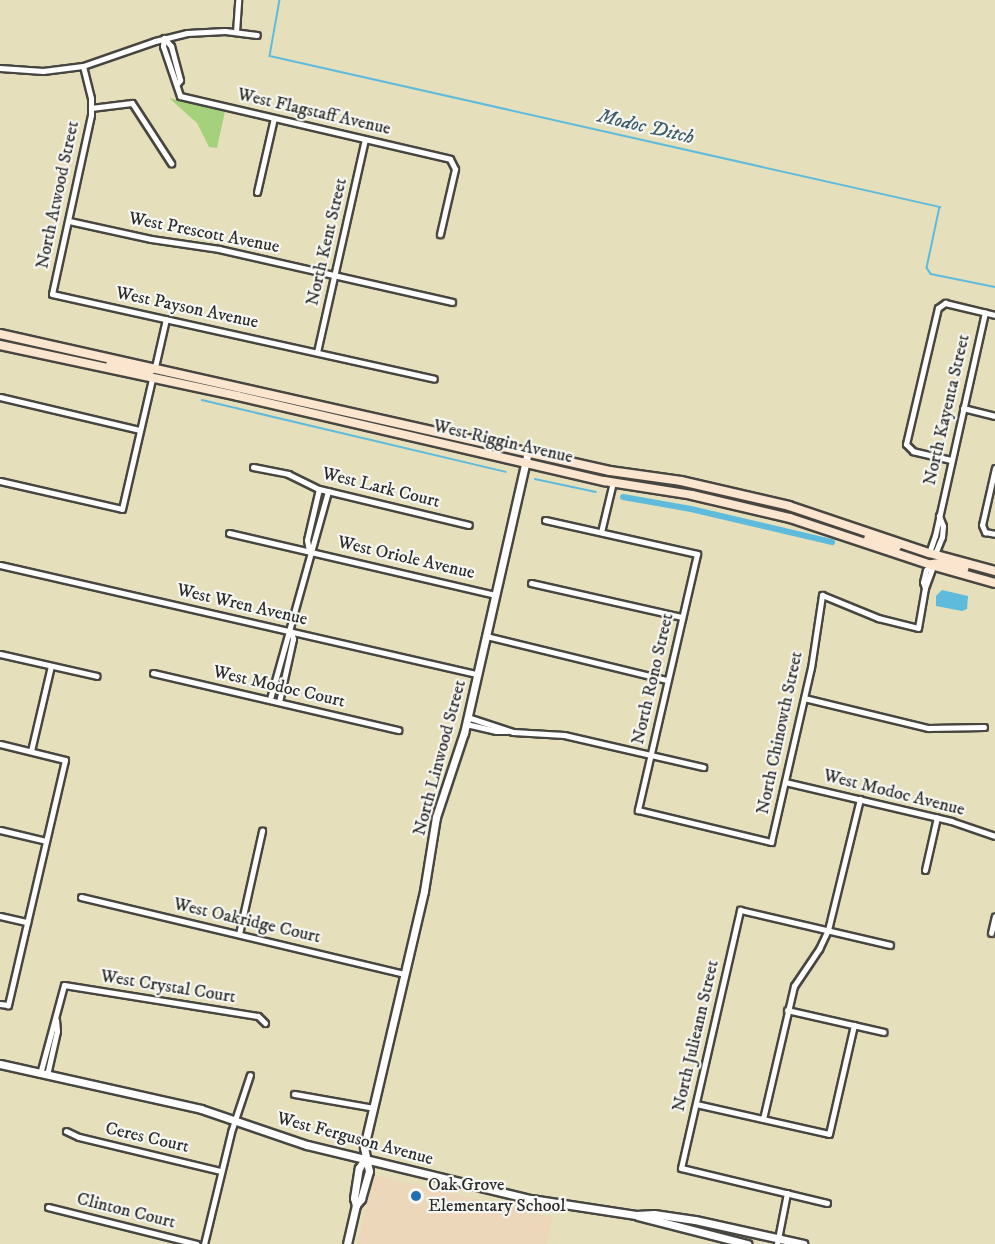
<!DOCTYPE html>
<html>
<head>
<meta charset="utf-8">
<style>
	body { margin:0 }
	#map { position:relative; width:995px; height:1244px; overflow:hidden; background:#e6dfbb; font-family:"IM FELL DW Pica",serif }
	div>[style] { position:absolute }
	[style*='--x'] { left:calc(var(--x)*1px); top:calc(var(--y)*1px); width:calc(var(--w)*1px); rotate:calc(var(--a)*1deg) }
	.built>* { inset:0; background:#ecd7ba }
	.green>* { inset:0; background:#a5d07c }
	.water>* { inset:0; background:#5ebbdc }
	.stream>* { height:1.5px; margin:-0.75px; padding:0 0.75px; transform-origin:0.75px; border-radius:0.75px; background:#5ebbdc }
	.canal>* { height:6px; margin:-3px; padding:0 3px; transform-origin:3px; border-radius:3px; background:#5ebbdc }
	.roads { filter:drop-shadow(2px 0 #474641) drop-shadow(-2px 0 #474641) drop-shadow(0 2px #474641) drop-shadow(0 -2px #474641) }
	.minor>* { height:5px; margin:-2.5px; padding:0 2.5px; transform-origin:2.5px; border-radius:2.5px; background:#fff }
	.tertiary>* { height:7px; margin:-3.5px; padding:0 3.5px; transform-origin:3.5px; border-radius:3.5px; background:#fff }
	.secondary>* { height:8px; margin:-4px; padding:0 4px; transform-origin:4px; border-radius:4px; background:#fce5cf }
	.dots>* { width:16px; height:16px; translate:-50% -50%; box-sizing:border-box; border:3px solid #f6f6f2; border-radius:50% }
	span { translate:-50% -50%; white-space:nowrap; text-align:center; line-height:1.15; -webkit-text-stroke:4.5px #f6f6f2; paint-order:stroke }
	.street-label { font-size:18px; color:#2b2b2b }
	.poi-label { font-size:18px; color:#2b2b2b }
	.left { translate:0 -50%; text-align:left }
	.water-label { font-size:20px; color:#3d5d69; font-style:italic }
</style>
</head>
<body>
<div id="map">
	<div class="built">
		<div style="clip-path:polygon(374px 1175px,553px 1217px,546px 1244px,357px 1244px)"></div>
	</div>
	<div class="green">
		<div style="clip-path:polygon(169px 98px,225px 111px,217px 148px,209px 147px,197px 123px)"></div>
	</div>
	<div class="water">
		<div style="clip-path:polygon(942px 590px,968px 596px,967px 609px,962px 611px,936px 606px,936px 596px)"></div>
	</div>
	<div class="stream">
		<div style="--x:280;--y:0;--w:57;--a:100.1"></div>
		<div style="--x:270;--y:56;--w:687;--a:12.7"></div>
		<div style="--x:940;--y:207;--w:62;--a:102"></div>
		<div style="--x:927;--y:268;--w:7;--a:56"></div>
		<div style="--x:931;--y:274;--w:65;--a:11.5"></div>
		<div style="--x:202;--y:400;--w:312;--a:13.3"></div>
		<div style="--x:535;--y:479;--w:62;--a:12"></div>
	</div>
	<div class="canal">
		<div style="--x:623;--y:497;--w:69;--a:10"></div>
		<div style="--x:691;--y:509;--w:145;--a:13.2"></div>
	</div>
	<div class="roads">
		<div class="minor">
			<div style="--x:236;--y:32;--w:32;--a:-86"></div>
			<div style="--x:164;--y:38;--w:8;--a:97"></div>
			<div style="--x:163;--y:46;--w:53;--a:71.2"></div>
			<div style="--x:180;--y:96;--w:277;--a:13.1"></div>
			<div style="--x:450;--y:159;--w:11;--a:63"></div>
			<div style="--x:455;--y:169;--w:67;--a:103"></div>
			<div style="--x:164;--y:38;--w:11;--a:49"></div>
			<div style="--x:171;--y:46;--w:35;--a:75"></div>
			<div style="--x:180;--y:80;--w:5;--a:127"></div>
			<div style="--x:83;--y:66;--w:33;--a:76"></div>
			<div style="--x:91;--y:98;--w:17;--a:90"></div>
			<div style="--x:91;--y:115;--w:183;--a:102.3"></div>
			<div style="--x:52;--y:294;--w:391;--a:12.5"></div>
			<div style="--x:0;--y:68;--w:43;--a:4"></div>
			<div style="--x:43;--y:71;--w:40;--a:-7.1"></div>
			<div style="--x:83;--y:66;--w:76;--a:-19.1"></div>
			<div style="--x:155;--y:41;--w:33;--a:-14"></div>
			<div style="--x:187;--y:33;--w:38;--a:-3"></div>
			<div style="--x:225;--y:31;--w:32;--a:7"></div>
			<div style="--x:91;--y:108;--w:41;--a:-7"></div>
			<div style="--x:132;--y:103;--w:72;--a:57"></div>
			<div style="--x:257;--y:192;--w:76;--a:-77.1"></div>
			<div style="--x:69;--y:221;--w:84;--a:12.4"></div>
			<div style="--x:151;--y:239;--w:69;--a:8.4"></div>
			<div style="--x:219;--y:249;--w:239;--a:12.8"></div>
			<div style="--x:317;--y:352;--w:218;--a:-77.3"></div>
			<div style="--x:155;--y:367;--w:49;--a:-77.1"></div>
			<div style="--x:0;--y:397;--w:144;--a:13.3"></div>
			<div style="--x:963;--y:408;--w:33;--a:14"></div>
			<div style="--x:951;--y:460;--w:39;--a:-167"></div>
			<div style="--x:913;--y:451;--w:10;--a:-135"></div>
			<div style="--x:906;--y:444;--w:140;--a:-76.8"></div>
			<div style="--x:938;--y:308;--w:9;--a:-36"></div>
			<div style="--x:945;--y:303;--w:51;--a:13.5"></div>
			<div style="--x:253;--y:467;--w:36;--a:11"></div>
			<div style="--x:288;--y:474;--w:34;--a:26"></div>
			<div style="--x:319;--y:489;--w:154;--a:13.5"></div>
			<div style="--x:995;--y:468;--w:58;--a:102.8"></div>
			<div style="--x:982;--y:525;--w:8;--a:67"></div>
			<div style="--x:985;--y:532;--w:10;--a:11"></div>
			<div style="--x:0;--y:481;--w:125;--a:12.9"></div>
			<div style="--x:122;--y:509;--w:133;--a:-77"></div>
			<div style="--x:545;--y:520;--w:156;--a:12.6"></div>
			<div style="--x:697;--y:554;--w:263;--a:103"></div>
			<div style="--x:638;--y:810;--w:137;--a:13.5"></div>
			<div style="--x:771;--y:842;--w:179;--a:-77.1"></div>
			<div style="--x:811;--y:668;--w:74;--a:-81.4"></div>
			<div style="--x:822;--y:595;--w:61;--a:22.3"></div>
			<div style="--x:878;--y:618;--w:41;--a:14"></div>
			<div style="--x:918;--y:628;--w:41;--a:-80.1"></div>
			<div style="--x:925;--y:588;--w:23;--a:-70"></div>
			<div style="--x:601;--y:532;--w:51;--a:-76.5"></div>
			<div style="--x:229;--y:533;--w:273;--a:13.1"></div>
			<div style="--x:309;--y:551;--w:11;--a:-100"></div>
			<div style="--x:307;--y:540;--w:52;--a:-76.8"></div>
			<div style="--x:929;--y:553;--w:18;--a:-71"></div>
			<div style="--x:935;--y:536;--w:229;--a:-77.4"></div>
			<div style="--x:935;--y:554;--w:18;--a:-68"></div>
			<div style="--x:942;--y:537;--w:11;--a:-85"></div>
			<div style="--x:943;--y:526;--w:11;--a:-112"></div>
			<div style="--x:0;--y:565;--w:489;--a:12.9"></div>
			<div style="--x:531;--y:583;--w:155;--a:12.7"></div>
			<div style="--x:925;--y:588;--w:6;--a:-108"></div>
			<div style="--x:923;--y:582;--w:12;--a:-76"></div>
			<div style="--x:926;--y:570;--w:7;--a:-45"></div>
			<div style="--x:486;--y:636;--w:186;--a:13.7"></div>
			<div style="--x:0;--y:654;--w:99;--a:12.8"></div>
			<div style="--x:153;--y:673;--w:252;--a:13.1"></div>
			<div style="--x:804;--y:698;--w:128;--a:13.6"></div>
			<div style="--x:928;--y:728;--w:56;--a:-1"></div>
			<div style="--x:270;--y:699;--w:216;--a:-74.4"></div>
			<div style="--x:279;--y:702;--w:65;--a:-77.5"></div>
			<div style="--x:293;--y:639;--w:8;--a:-104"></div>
			<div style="--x:467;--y:717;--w:48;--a:18.1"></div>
			<div style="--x:513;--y:732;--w:51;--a:3.4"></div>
			<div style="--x:564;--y:735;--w:143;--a:13"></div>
			<div style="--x:466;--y:724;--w:31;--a:13"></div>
			<div style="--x:496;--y:731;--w:11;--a:0"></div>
			<div style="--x:0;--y:744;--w:67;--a:13.8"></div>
			<div style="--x:65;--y:760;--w:252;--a:103.1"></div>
			<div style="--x:8;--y:1005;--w:8;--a:-173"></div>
			<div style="--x:31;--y:751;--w:87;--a:-76.8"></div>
			<div style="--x:785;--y:782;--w:171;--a:13.2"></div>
			<div style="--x:951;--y:821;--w:46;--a:18.8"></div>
			<div style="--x:0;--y:830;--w:47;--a:13.4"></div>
			<div style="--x:925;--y:870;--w:54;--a:-77.2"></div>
			<div style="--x:81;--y:897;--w:333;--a:13.4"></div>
			<div style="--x:0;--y:916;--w:28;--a:13"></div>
			<div style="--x:991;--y:933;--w:17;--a:-77"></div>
			<div style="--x:239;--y:934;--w:106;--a:-77.4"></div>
			<div style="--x:787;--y:1010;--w:99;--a:12.8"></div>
			<div style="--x:40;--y:1074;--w:92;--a:-74.9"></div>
			<div style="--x:64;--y:985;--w:196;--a:9.1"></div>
			<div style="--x:258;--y:1016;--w:10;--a:45"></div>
			<div style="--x:47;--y:1075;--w:45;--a:-77.2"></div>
			<div style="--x:57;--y:1031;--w:11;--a:-95"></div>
			<div style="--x:294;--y:1094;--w:81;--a:9.9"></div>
			<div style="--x:696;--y:1104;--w:136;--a:12.7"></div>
			<div style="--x:829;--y:1134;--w:112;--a:-77.1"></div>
			<div style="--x:763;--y:1119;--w:137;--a:-76.9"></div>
			<div style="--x:794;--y:986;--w:45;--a:-56"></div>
			<div style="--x:819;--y:949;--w:21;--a:-65"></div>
			<div style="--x:828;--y:930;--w:135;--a:-76.3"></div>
			<div style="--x:66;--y:1131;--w:14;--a:25"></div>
			<div style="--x:79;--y:1137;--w:146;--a:13.5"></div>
			<div style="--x:827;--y:1203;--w:150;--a:-166.5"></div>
			<div style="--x:681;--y:1168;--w:265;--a:-77.1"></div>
			<div style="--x:740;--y:910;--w:154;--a:13.1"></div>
			<div style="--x:48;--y:1207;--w:153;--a:14"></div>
			<div style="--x:204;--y:1244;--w:115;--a:-76.4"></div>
			<div style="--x:231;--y:1132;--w:60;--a:-71.6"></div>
			<div style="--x:777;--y:1244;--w:52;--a:-78.9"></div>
		</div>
		<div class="tertiary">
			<div style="--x:0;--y:1064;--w:206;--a:12.6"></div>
			<div style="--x:201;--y:1109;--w:112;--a:18.8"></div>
			<div style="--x:307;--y:1145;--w:230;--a:13.6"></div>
			<div style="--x:531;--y:1199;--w:106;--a:8.7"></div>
			<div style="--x:636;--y:1215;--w:18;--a:-3"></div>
			<div style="--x:654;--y:1214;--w:41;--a:8.3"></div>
			<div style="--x:695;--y:1220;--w:111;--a:12.5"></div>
			<div style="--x:356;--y:1205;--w:7;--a:-106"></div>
			<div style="--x:354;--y:1198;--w:30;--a:-81"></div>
			<div style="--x:359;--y:1168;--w:11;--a:-56"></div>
			<div style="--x:638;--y:1216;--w:113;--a:14.4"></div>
			<div style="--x:347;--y:1244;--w:40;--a:-77"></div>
			<div style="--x:356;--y:1205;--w:8;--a:-50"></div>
			<div style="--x:361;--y:1199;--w:29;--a:-74"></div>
			<div style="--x:369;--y:1171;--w:25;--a:-102"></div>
			<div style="--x:364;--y:1147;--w:263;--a:-76.8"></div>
			<div style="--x:424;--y:891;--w:75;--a:-80.8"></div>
			<div style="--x:436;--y:817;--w:89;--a:-71.6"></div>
			<div style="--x:464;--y:733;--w:288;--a:-77.2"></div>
		</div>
		<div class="secondary">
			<div style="--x:0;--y:334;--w:625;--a:12.66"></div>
			<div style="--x:610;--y:471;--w:72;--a:8"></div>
			<div style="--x:681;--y:481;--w:111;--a:13"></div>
			<div style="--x:789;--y:506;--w:148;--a:18.6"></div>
			<div style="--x:929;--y:553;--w:68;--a:15.3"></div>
			<div style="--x:0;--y:345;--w:243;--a:12.1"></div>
			<div style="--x:238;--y:396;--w:376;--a:13.1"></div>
			<div style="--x:604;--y:481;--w:89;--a:9"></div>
			<div style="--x:692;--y:495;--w:101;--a:13.2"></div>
			<div style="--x:790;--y:518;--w:149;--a:18.4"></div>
			<div style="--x:931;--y:565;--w:66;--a:15.7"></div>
			<div style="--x:110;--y:365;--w:41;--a:7"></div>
			<div style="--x:868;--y:539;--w:30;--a:14"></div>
			<div style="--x:932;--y:564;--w:8;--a:-7"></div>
			<div style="--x:940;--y:563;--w:25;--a:12"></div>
		</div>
	</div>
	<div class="dots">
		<div style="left:416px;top:1196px;background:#1f6fb2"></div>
	</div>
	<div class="street-label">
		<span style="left:314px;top:112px;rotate:13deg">West Flagstaff Avenue</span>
		<span style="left:58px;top:195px;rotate:-78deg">North Atwood Street</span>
		<span style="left:204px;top:233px;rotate:11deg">West Prescott Avenue</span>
		<span style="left:327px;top:242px;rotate:-77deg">North Kent Street</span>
		<span style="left:187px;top:308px;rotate:12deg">West Payson Avenue</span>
		<span style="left:947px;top:410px;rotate:-77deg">North Kayenta Street</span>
		<span style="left:503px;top:442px;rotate:13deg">West Riggin Avenue</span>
		<span style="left:381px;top:488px;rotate:14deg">West Lark Court</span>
		<span style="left:406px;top:558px;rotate:13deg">West Oriole Avenue</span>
		<span style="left:242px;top:605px;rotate:13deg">West Wren Avenue</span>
		<span style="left:653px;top:679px;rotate:-77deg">North Rono Street</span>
		<span style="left:279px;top:687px;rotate:13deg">West Modoc Court</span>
		<span style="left:780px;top:733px;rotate:-78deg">North Chinowth Street</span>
		<span style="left:440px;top:758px;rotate:-75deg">North Linwood Street</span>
		<span style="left:894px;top:793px;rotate:14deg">West Modoc Avenue</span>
		<span style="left:247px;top:921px;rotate:13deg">West Oakridge Court</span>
		<span style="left:168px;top:987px;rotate:9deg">West Crystal Court</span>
		<span style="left:696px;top:1036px;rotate:-77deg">North Julieann Street</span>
		<span style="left:147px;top:1138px;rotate:13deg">Ceres Court</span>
		<span style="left:355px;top:1139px;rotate:15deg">West Ferguson Avenue</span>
		<span style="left:126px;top:1211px;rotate:14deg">Clinton Court</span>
	</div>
	<div class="poi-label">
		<span class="left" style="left:428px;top:1196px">Oak Grove<br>Elementary School</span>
	</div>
	<div class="water-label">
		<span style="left:646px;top:127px;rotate:13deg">Modoc Ditch</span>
	</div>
</div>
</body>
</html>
